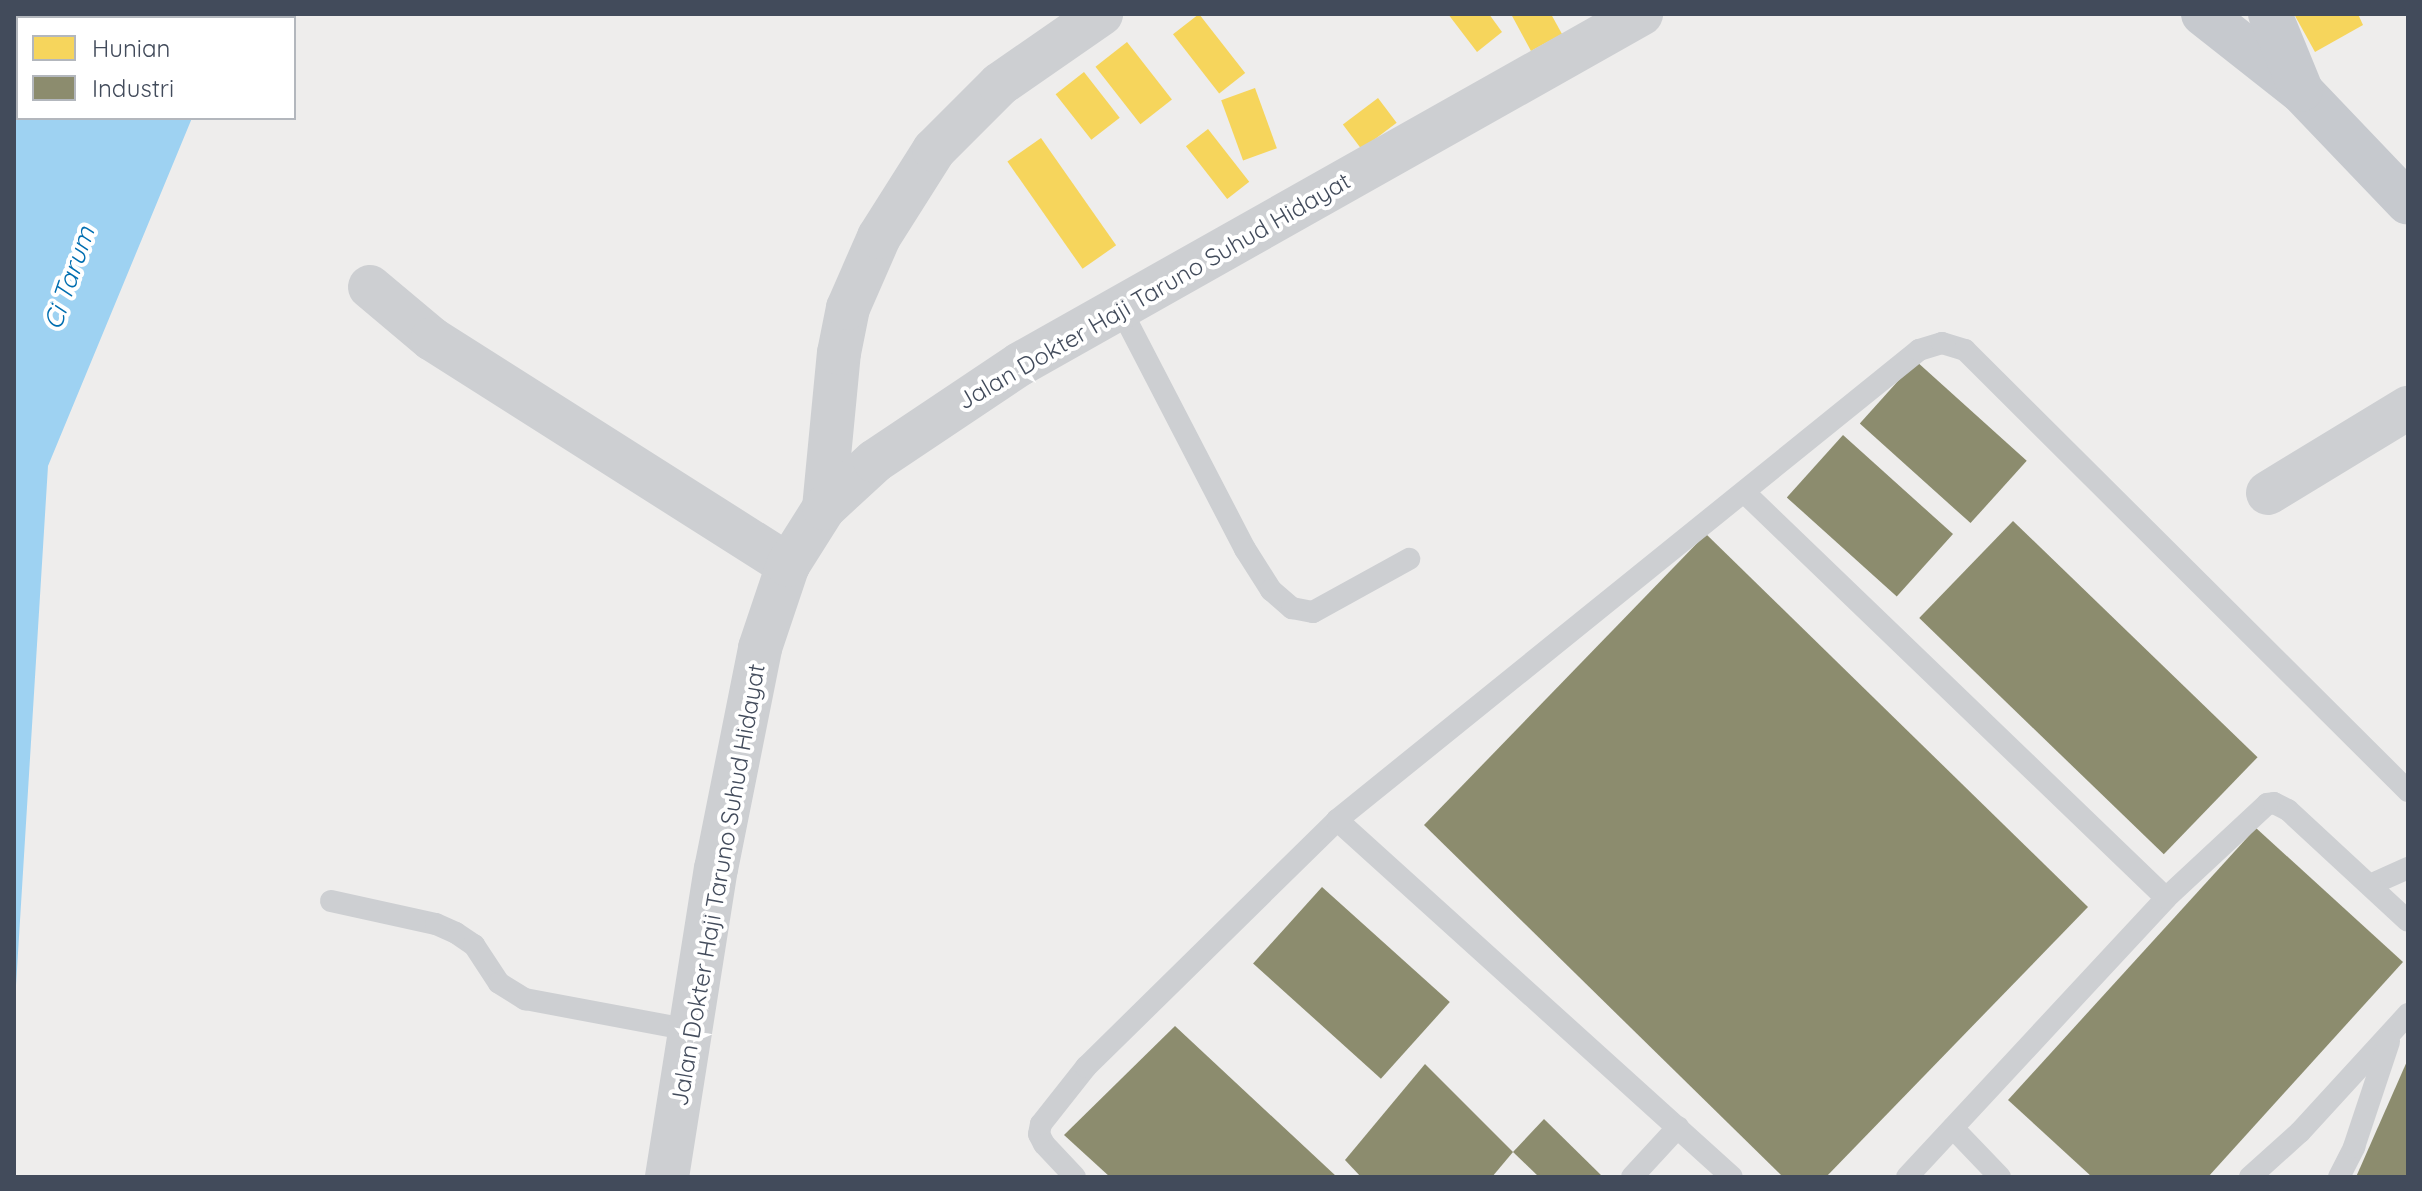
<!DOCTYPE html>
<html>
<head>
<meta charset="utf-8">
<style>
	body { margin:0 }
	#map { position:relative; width:2422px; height:1191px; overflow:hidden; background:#eeedec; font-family:Quicksand,sans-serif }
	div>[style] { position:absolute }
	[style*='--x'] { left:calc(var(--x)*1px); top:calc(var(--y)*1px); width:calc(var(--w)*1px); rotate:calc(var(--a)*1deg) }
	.water>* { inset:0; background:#9ed2f2; transform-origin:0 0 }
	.homes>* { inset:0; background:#f6d55c; transform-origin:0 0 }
	.industry>* { inset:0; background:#8c8c6e; transform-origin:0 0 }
	.service>* { height:22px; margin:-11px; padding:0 11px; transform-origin:11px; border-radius:11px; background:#cdcfd2 }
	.minor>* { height:44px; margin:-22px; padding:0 22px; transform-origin:22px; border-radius:22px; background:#cdcfd2 }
	.tertiary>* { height:44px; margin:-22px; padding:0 22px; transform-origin:22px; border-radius:22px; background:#cdcfd2 }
	.primary>* { height:44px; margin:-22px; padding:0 22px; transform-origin:22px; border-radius:22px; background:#c6c9ce }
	span { translate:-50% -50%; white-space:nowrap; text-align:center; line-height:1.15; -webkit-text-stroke:8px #fff; paint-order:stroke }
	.street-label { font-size:24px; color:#424b5b }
	.water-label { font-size:26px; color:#006eb0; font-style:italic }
	.frame { position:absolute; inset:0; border:16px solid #424b5b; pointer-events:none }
	.legend { position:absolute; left:16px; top:16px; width:280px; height:104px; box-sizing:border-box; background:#fff; border:2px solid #b3b7bd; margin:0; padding:10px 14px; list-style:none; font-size:24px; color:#424b5b }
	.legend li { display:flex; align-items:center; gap:16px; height:40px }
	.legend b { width:40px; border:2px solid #b3b7bd }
</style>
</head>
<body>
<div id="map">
	<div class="water">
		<div style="left:28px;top:14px;width:230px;height:4px"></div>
		<div style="clip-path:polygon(18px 52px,18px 118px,192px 118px,48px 466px,14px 1018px,14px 67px)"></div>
	</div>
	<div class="homes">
		<div style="left:1199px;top:14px;width:75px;height:33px;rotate:52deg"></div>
		<div style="clip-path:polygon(1448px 14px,1489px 14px,1502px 32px,1477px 52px)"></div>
		<div style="clip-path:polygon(1511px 14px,1551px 14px,1562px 34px,1531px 51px)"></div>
		<div style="clip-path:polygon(2294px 14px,2358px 14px,2363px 25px,2315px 52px)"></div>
		<div style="left:1127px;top:42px;width:73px;height:40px;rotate:52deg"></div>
		<div style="left:1084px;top:72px;width:58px;height:36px;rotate:52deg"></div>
		<div style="left:1255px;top:88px;width:64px;height:36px;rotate:70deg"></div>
		<div style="left:1378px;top:98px;width:31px;height:44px;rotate:53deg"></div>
		<div style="left:1208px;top:129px;width:67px;height:28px;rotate:52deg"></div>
		<div style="left:1041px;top:138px;width:131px;height:41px;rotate:55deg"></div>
	</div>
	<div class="industry">
		<div style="left:1916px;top:361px;width:149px;height:84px;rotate:42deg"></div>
		<div style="left:1843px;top:435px;width:148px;height:84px;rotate:42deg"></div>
		<div style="left:2013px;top:521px;width:340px;height:135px;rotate:44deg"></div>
		<div style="clip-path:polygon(1706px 534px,2088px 907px,1826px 1177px,1783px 1177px,1424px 825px)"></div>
		<div style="clip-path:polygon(2256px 828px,2403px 962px,2208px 1177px,2092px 1177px,2008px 1100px)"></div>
		<div style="left:1322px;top:887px;width:172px;height:103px;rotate:42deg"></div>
		<div style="clip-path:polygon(1175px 1026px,1337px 1177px,1110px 1177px,1064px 1135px)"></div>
		<div style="clip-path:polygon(2408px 1059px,2408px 1177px,2356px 1177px)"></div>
		<div style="clip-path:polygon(1425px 1064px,1513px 1152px,1492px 1177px,1361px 1177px,1345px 1160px)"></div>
		<div style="clip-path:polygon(1544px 1119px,1603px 1177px,1539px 1177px,1513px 1152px)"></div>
	</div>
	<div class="service">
		<div style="--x:1119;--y:306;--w:274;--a:62.6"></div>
		<div style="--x:1245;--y:549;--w:49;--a:57.6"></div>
		<div style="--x:1271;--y:590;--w:28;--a:41"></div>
		<div style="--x:1292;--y:608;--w:21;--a:11"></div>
		<div style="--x:1313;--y:612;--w:110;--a:-28.9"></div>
		<div style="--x:1745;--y:493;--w:584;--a:43.89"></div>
		<div style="--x:1337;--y:820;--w:532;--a:42.11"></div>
		<div style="--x:2370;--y:885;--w:42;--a:-24.1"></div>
		<div style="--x:331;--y:901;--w:107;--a:12.4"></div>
		<div style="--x:436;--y:924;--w:22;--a:24"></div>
		<div style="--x:456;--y:933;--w:22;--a:34"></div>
		<div style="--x:474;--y:945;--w:45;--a:56.7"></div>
		<div style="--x:499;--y:983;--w:31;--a:32"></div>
		<div style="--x:525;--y:999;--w:169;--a:10.6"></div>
		<div style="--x:1953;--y:1128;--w:68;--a:46.2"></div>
		<div style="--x:1075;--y:1177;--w:45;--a:-133.2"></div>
		<div style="--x:1044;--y:1144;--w:11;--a:-117"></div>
		<div style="--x:1039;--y:1134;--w:10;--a:-79"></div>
		<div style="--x:1041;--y:1124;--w:73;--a:-51.7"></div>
		<div style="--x:1086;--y:1067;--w:352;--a:-44.5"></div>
		<div style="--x:1337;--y:820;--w:748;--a:-38.92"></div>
		<div style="--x:1919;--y:350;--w:24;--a:-17"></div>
		<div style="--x:1942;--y:343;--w:24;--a:17"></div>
		<div style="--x:1965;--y:350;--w:625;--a:44.87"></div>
		<div style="--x:1632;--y:1177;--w:68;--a:-47.4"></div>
		<div style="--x:1907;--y:1177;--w:381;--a:-47.1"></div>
		<div style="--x:2166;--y:898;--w:138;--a:-42.9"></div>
		<div style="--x:2267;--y:804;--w:7;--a:-8"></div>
		<div style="--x:2274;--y:803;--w:16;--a:27"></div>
		<div style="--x:2288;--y:810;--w:163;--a:42.8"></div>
		<div style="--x:2250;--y:1177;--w:67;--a:-42"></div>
		<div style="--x:2300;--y:1132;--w:160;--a:-47.5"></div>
		<div style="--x:2339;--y:1177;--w:34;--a:-63"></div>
		<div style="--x:2354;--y:1147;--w:111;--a:-71.6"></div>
	</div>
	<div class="minor">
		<div style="--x:370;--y:287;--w:81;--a:40"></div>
		<div style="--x:432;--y:339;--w:422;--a:32.4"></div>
		<div style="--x:2268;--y:493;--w:164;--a:-31.3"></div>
		<div style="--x:824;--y:508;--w:156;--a:-84.5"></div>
		<div style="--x:839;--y:353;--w:46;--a:-78.7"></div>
		<div style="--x:848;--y:308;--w:77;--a:-66.4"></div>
		<div style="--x:879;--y:237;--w:103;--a:-57.7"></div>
		<div style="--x:934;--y:150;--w:93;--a:-45"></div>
		<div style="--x:1000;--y:84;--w:123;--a:-34.7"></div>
	</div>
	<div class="tertiary">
		<div style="--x:667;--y:1177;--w:312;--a:-81"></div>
		<div style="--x:716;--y:869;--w:225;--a:-78.7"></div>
		<div style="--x:760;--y:648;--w:88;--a:-71.4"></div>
		<div style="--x:788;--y:565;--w:67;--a:-57.7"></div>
		<div style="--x:824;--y:508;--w:69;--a:-42.7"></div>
		<div style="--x:875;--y:461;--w:174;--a:-33.8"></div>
		<div style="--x:1020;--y:364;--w:713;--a:-29.41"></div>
	</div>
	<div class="primary">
		<div style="--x:2203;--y:14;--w:126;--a:38.2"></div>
		<div style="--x:2302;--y:92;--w:153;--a:46.3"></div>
		<div style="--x:2270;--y:14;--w:82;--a:67.8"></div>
	</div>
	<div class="street-label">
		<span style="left:1154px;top:291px;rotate:-30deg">Jalan Dokter Haji Taruno Suhud Hidayat</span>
		<span style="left:718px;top:885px;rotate:-80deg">Jalan Dokter Haji Taruno Suhud Hidayat</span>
	</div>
	<div class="water-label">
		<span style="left:69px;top:278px;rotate:-71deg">Ci Tarum</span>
	</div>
	<div class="frame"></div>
	<ul class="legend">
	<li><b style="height:22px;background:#f6d55c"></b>Hunian</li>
	<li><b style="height:22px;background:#8c8c6e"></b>Industri</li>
	</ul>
</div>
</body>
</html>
